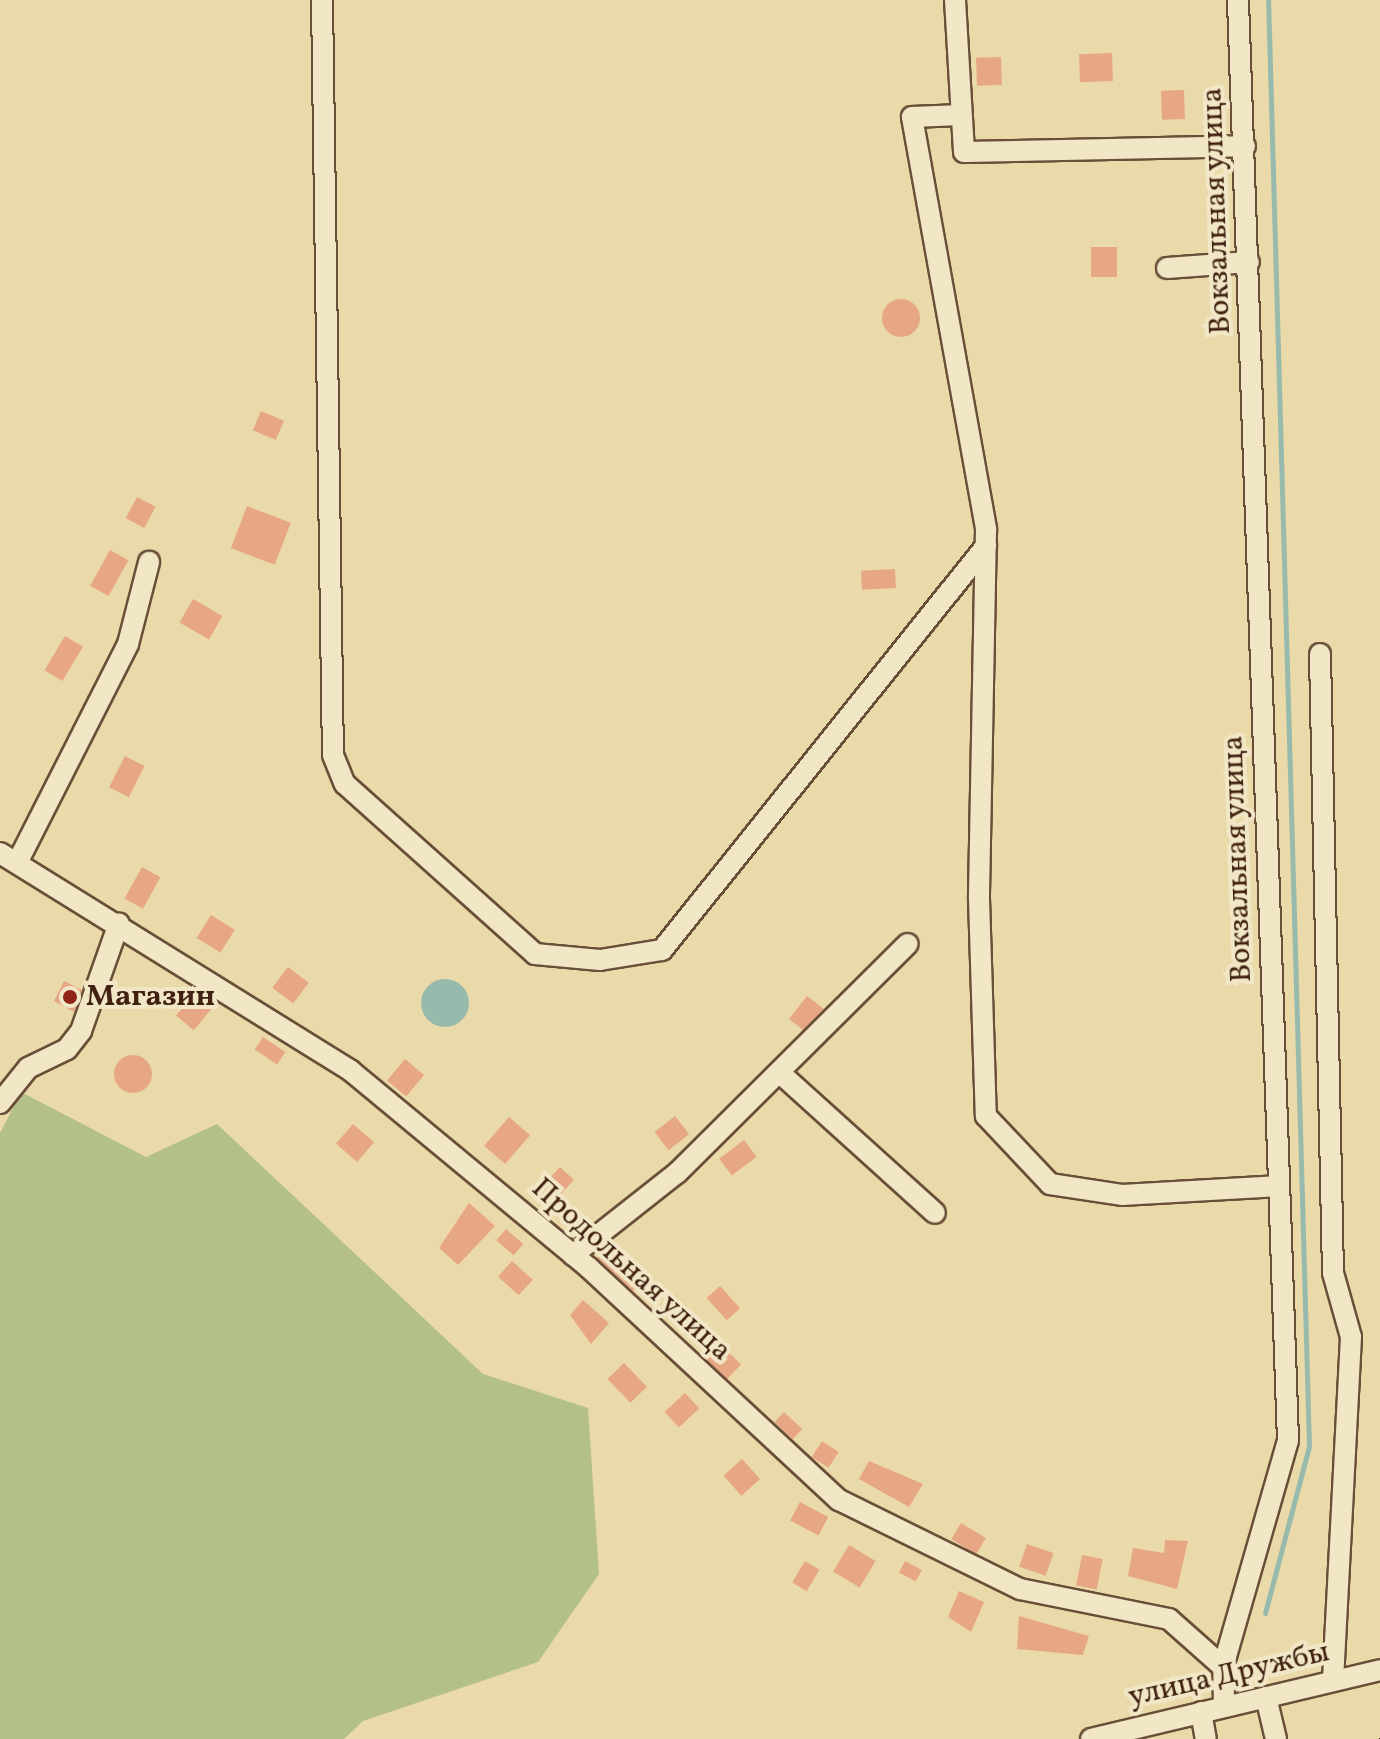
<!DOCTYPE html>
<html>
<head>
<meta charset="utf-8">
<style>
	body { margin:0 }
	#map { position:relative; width:1380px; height:1739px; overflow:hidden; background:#eadaa9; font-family:Vollkorn,serif }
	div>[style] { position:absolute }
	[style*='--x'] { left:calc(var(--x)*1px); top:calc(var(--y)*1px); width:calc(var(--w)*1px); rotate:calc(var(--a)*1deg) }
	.green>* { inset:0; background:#b4c08a }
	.water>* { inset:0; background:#98baad }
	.round { border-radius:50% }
	.stream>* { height:5px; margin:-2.5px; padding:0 2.5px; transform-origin:2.5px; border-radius:2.5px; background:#98baad }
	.building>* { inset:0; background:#e7a785; transform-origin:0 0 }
	.path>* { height:3px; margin-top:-1.5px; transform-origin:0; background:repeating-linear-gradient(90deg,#402112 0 2px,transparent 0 6px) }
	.roads { filter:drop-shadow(2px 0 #6a4f38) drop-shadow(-2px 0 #6a4f38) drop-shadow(0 2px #6a4f38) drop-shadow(0 -2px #6a4f38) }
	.minor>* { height:20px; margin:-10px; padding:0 10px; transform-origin:10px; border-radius:10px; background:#f1e7c7 }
	.dots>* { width:22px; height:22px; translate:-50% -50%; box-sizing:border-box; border:4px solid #f1e7c7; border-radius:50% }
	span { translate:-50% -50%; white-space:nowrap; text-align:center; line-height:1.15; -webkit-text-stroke:8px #f1e7c7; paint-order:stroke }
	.street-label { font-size:30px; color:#402112 }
	.poi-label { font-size:30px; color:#402112; font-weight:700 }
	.left { translate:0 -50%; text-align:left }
</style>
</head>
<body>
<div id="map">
	<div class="green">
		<div style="clip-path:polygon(21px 1092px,146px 1157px,217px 1124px,483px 1374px,588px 1408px,599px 1574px,538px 1662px,363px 1721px,344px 1739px,0 1739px,0 1133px)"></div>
	</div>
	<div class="water">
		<div class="round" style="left:421px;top:979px;width:48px;height:48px"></div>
	</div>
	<div class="stream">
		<div style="--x:1265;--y:1613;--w:173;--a:-75.2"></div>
		<div style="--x:1309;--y:1446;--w:1447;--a:-91.62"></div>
	</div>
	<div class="building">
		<div style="left:1112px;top:53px;width:28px;height:33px;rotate:88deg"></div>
		<div style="left:1001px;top:57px;width:28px;height:25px;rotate:88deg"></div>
		<div style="left:1184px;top:90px;width:29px;height:23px;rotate:88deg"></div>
		<div style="left:1091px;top:247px;width:26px;height:30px"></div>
		<div class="round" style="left:882px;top:299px;width:38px;height:38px"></div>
		<div style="left:261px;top:411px;width:25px;height:21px;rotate:23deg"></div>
		<div style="left:137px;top:497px;width:21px;height:24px;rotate:28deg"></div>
		<div style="left:247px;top:506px;width:47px;height:45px;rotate:21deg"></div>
		<div style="left:110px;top:550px;width:21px;height:41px;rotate:29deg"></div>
		<div style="left:895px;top:569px;width:19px;height:34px;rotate:87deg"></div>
		<div style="left:193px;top:599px;width:34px;height:27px;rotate:30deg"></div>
		<div style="left:65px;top:636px;width:21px;height:40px;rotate:31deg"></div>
		<div style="left:125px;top:756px;width:22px;height:35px;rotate:27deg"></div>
		<div style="left:142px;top:867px;width:21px;height:36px;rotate:29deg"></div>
		<div style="left:211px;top:915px;width:28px;height:27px;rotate:32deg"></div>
		<div style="left:288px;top:967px;width:26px;height:26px;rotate:37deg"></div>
		<div style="clip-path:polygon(64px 981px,82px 990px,74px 1012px,54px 1001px)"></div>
		<div style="left:194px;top:994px;width:23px;height:28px;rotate:40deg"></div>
		<div style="clip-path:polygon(807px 996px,824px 1009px,803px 1030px,789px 1019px)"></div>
		<div style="left:263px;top:1037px;width:27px;height:15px;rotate:34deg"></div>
		<div class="round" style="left:114px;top:1055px;width:38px;height:38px"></div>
		<div style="left:405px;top:1059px;width:25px;height:28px;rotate:40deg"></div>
		<div style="left:675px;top:1116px;width:23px;height:26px;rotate:52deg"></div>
		<div style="left:509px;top:1117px;width:28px;height:38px;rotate:41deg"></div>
		<div style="left:353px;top:1124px;width:28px;height:26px;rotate:41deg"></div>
		<div style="left:744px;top:1140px;width:21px;height:31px;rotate:53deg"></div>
		<div style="left:560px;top:1167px;width:19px;height:31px;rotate:43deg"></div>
		<div style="clip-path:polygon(469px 1203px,495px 1226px,458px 1265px,439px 1248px)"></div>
		<div style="left:506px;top:1229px;width:23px;height:15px;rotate:41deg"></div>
		<div style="clip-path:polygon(614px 1249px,645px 1278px,633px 1291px,597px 1258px)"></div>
		<div style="left:512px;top:1261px;width:28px;height:21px;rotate:42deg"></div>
		<div style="left:720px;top:1286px;width:30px;height:18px;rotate:48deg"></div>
		<div style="left:675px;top:1295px;width:23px;height:15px;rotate:45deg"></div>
		<div style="clip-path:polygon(583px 1300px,609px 1323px,591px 1344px,570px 1315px)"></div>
		<div style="left:721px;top:1345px;width:28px;height:21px;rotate:44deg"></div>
		<div style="left:624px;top:1363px;width:33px;height:23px;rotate:46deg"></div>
		<div style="left:685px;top:1393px;width:21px;height:28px;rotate:47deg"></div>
		<div style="left:784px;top:1412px;width:25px;height:14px;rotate:43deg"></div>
		<div style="left:822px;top:1441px;width:20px;height:19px;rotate:33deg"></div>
		<div style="left:742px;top:1459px;width:27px;height:25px;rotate:48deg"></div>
		<div style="clip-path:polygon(869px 1461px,923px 1484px,909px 1507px,859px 1479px)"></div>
		<div style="left:800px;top:1502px;width:32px;height:21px;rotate:28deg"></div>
		<div style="left:961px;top:1523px;width:29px;height:19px;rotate:31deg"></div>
		<div style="clip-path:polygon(1165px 1540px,1188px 1541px,1177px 1589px,1128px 1576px,1133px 1548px,1164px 1553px)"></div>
		<div style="left:1027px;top:1544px;width:28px;height:24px;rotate:19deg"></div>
		<div style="left:849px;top:1545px;width:31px;height:31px;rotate:31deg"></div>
		<div style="left:1082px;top:1555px;width:21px;height:31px;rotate:11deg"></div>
		<div style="left:805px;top:1561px;width:17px;height:25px;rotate:31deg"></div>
		<div style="left:905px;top:1561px;width:19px;height:13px;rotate:28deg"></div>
		<div style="clip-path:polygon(959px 1591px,984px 1602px,971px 1632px,948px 1617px)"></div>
		<div style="clip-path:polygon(1019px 1616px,1089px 1636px,1083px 1655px,1017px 1649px)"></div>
	</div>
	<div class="path">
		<div style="--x:1379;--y:1739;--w:1;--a:0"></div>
	</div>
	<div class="roads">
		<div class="minor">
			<div style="--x:322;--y:0;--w:755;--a:89.17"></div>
			<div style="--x:333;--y:755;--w:31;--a:68"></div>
			<div style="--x:345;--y:784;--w:255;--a:41.8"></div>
			<div style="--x:535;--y:954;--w:65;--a:5.3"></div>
			<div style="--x:600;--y:960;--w:63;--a:-9.2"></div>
			<div style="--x:662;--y:950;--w:518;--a:-51.27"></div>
			<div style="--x:955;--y:0;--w:152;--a:86.6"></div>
			<div style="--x:964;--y:152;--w:281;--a:-1.2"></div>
			<div style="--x:961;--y:115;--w:49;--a:177.7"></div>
			<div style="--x:912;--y:117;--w:419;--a:79.8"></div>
			<div style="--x:986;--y:529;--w:370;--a:91.1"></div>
			<div style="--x:979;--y:899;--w:217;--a:88.2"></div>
			<div style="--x:986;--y:1116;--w:93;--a:46.7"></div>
			<div style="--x:1050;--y:1184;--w:74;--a:8.6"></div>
			<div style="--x:1123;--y:1195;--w:156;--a:-3.3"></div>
			<div style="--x:1167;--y:268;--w:82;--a:-4.2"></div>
			<div style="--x:1320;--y:654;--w:619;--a:88.8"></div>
			<div style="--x:1333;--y:1273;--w:66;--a:74.3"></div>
			<div style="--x:1351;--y:1337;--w:344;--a:93"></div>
			<div style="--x:0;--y:853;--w:413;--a:31.8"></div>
			<div style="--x:351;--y:1071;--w:309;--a:39.6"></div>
			<div style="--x:589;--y:1268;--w:341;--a:42.9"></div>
			<div style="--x:839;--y:1500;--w:202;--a:26.2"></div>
			<div style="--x:1020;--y:1589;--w:152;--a:11.4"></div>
			<div style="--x:1169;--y:1619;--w:72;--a:41.6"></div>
			<div style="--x:18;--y:861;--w:243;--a:-63.1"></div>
			<div style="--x:128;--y:644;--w:85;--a:-75.6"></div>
			<div style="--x:779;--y:1072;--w:210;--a:42.1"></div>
			<div style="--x:0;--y:1103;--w:45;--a:-51.3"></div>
			<div style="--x:28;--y:1068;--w:43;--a:-26"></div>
			<div style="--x:67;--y:1049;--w:23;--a:-52"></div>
			<div style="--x:81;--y:1031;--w:114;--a:-70.6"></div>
			<div style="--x:573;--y:1255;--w:132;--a:-38.3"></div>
			<div style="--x:677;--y:1173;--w:325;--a:-44.8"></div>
			<div style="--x:1266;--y:1697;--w:43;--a:76.6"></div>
			<div style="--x:1224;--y:1706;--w:39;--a:-91"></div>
			<div style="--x:1223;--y:1667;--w:236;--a:-74"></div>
			<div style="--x:1288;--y:1440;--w:1441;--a:-91.99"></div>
			<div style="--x:1201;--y:1712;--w:27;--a:80"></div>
			<div style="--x:1091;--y:1739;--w:297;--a:-13.4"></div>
		</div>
	</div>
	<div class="dots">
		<div style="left:70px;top:997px;background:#8f2418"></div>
	</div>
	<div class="street-label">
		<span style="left:1217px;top:211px;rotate:-92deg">Вокзальная улица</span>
		<span style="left:1238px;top:859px;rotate:-92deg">Вокзальная улица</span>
		<span style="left:631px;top:1270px;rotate:42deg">Продольная улица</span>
		<span style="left:1229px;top:1675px;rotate:-13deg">улица Дружбы</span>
	</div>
	<div class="poi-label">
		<span class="left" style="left:86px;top:997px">Магазин</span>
	</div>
</div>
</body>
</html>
